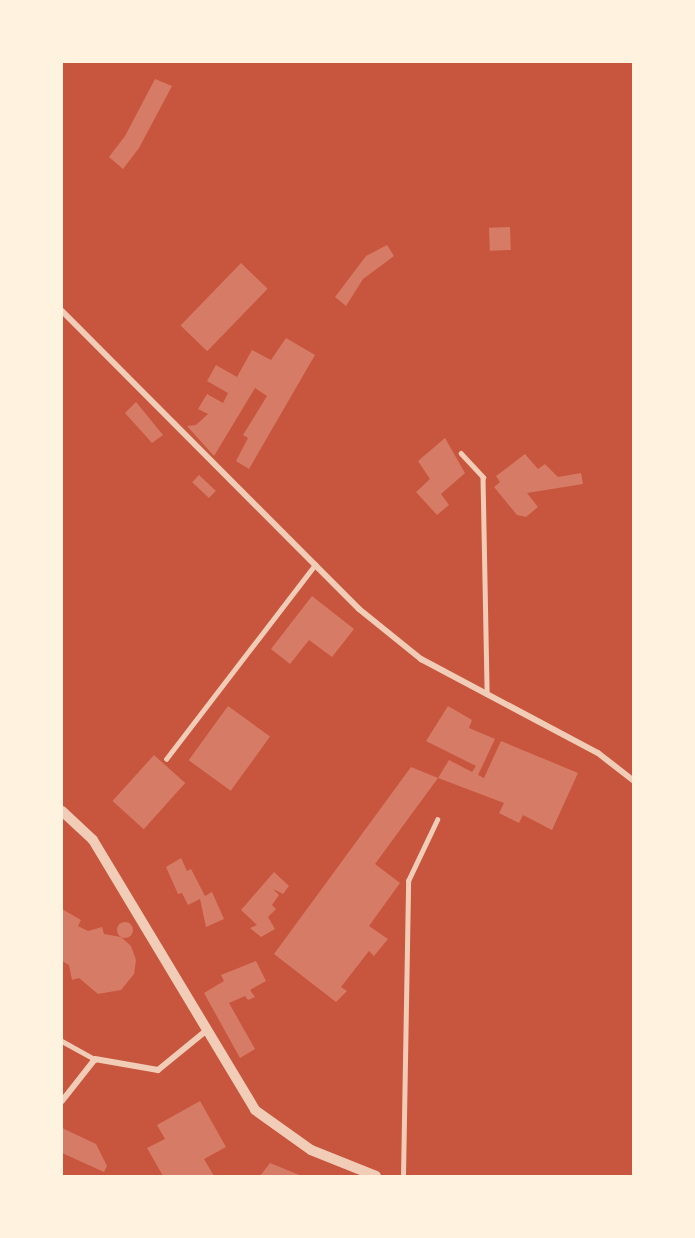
<!DOCTYPE html>
<html>
<head>
<meta charset="utf-8">
<style>
	body { margin:0 }
	#map { position:relative; width:695px; height:1238px; overflow:hidden; background:#c8553d; font-family:"Alegreya Sans",sans-serif }
	div>[style] { position:absolute }
	[style*='--x'] { left:calc(var(--x)*1px); top:calc(var(--y)*1px); width:calc(var(--w)*1px); rotate:calc(var(--a)*1deg) }
	.building>* { inset:0; background:#d67c66; transform-origin:0 0 }
	.round { border-radius:50% }
	.service>* { height:4.5px; margin:-2.25px; padding:0 2.25px; transform-origin:2.25px; border-radius:2.25px; background:#f1ccb7 }
	.minor>* { height:6px; margin:-3px; padding:0 3px; transform-origin:3px; border-radius:3px; background:#f1ccb7 }
	.tertiary>* { height:10px; margin:-5px; padding:0 5px; transform-origin:5px; border-radius:5px; background:#f1ccb7 }
	span { translate:-50% -50%; white-space:nowrap; text-align:center; line-height:1.15; -webkit-text-stroke:5px #fff3e0; paint-order:stroke }
	.frame { position:absolute; inset:0; border:63px solid #fff3e0; pointer-events:none }
</style>
</head>
<body>
<div id="map">
	<div class="building">
		<div style="clip-path:polygon(155px 79px,172px 86px,139px 148px,123px 169px,109px 157px,125px 136px)"></div>
		<div style="left:510px;top:227px;width:23px;height:21px;rotate:88deg"></div>
		<div style="clip-path:polygon(387px 245px,394px 256px,363px 279px,346px 306px,335px 297px,366px 256px)"></div>
		<div style="left:241px;top:263px;width:37px;height:87px;rotate:44deg"></div>
		<div style="clip-path:polygon(286px 338px,315px 355px,249px 469px,236px 461px,248px 438px,243px 435px,267px 396px,255px 388px,214px 456px,187px 426px,196px 425px,208px 414px,198px 409px,207px 394px,223px 403px,228px 393px,207px 381px,216px 365px,237px 377px,252px 350px,271px 360px)"></div>
		<div style="clip-path:polygon(136px 402px,163px 435px,152px 443px,125px 413px)"></div>
		<div style="clip-path:polygon(445px 438px,465px 473px,441px 494px,449px 505px,437px 515px,416px 492px,430px 479px,418px 461px)"></div>
		<div style="clip-path:polygon(525px 454px,538px 469px,545px 464px,558px 477px,581px 473px,583px 484px,527px 493px,538px 507px,526px 517px,517px 515px,494px 487px,500px 482px,496px 476px)"></div>
		<div style="left:199px;top:475px;width:23px;height:10px;rotate:43deg"></div>
		<div style="clip-path:polygon(312px 596px,354px 629px,332px 657px,309px 640px,290px 664px,271px 649px)"></div>
		<div style="left:228px;top:706px;width:52px;height:67px;rotate:36deg"></div>
		<div style="clip-path:polygon(448px 706px,472px 720px,469px 728px,495px 739px,478px 775px,484px 778px,501px 741px,578px 773px,552px 830px,523px 815px,519px 823px,499px 813px,504px 803px,438px 778px,449px 760px,472px 772px,476px 766px,426px 741px)"></div>
		<div style="left:154px;top:755px;width:42px;height:62px;rotate:42deg"></div>
		<div style="clip-path:polygon(411px 767px,438px 778px,375px 864px,400px 883px,369px 926px,388px 939px,374px 956px,369px 951px,341px 987px,347px 991px,336px 1002px,274px 954px)"></div>
		<div style="clip-path:polygon(181px 858px,187px 871px,191px 869px,205px 896px,212px 892px,224px 919px,206px 927px,200px 899px,188px 905px,182px 893px,178px 894px,166px 867px)"></div>
		<div style="clip-path:polygon(274px 872px,289px 886px,283px 894px,273px 889px,279px 895px,272px 905px,276px 909px,268px 917px,275px 929px,261px 937px,250px 928px,257px 925px,241px 910px)"></div>
		<div style="clip-path:polygon(62px 909px,81px 920px,78px 926px,88px 931px,102px 927px,104px 934px,121px 937px,131px 946px,136px 960px,134px 974px,121px 990px,98px 994px,79px 978px,72px 980px,69px 965px,62px 961px)"></div>
		<div class="round" style="left:117px;top:922px;width:16px;height:16px"></div>
		<div style="clip-path:polygon(256px 961px,266px 981px,250px 990px,255px 997px,248px 1000px,245px 996px,229px 1003px,255px 1049px,240px 1058px,204px 993px,224px 981px,221px 975px)"></div>
		<div style="clip-path:polygon(200px 1101px,226px 1147px,204px 1159px,214px 1176px,163px 1176px,147px 1148px,165px 1139px,157px 1125px)"></div>
		<div style="clip-path:polygon(62px 1128px,96px 1144px,107px 1166px,104px 1172px,62px 1153px)"></div>
		<div style="clip-path:polygon(270px 1163px,302px 1176px,260px 1176px)"></div>
	</div>
	<div class="service">
		<div style="--x:461;--y:453;--w:33;--a:47"></div>
		<div style="--x:483;--y:477;--w:217;--a:88.9"></div>
		<div style="--x:166;--y:759;--w:245;--a:-52.5"></div>
		<div style="--x:62;--y:1041;--w:38;--a:29"></div>
		<div style="--x:403;--y:1176;--w:295;--a:-89"></div>
		<div style="--x:408;--y:881;--w:68;--a:-64.6"></div>
	</div>
	<div class="minor">
		<div style="--x:62;--y:311;--w:421;--a:45.1"></div>
		<div style="--x:359;--y:609;--w:80;--a:38.9"></div>
		<div style="--x:421;--y:659;--w:200;--a:28"></div>
		<div style="--x:598;--y:753;--w:46;--a:37.9"></div>
		<div style="--x:62;--y:1101;--w:53;--a:-51.8"></div>
		<div style="--x:95;--y:1059;--w:64;--a:9.9"></div>
		<div style="--x:158;--y:1070;--w:63;--a:-39.2"></div>
	</div>
	<div class="tertiary">
		<div style="--x:62;--y:811;--w:42;--a:43.1"></div>
		<div style="--x:93;--y:840;--w:315;--a:59"></div>
		<div style="--x:255;--y:1110;--w:69;--a:35.5"></div>
		<div style="--x:311;--y:1150;--w:70;--a:21.8"></div>
	</div>
	<div class="frame"></div>
</div>
</body>
</html>
